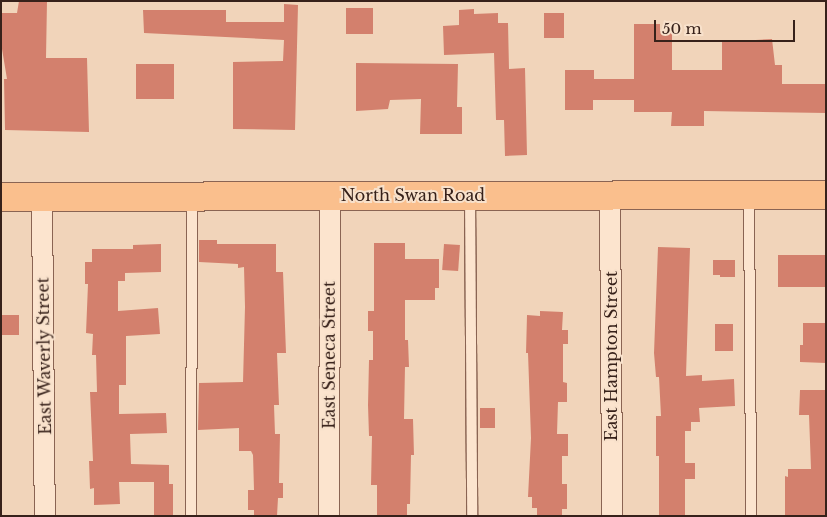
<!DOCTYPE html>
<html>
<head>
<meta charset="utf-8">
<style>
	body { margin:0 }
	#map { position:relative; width:827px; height:517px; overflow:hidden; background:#f1d4ba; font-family:"Libre Baskerville",serif }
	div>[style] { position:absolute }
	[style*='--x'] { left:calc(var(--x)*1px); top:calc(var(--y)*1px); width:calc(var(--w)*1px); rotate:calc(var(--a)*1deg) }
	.building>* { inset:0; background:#d3806d; transform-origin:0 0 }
	.roads { filter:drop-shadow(1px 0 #8a6453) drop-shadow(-1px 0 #8a6453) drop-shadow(0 1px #8a6453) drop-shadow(0 -1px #8a6453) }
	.lane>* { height:10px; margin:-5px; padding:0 5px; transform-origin:5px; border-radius:5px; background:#fce4ce }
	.street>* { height:20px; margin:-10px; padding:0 10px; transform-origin:10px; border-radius:10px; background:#fce4ce }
	.primary>* { height:28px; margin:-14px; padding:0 14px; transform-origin:14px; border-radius:14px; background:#fabf8d }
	span { translate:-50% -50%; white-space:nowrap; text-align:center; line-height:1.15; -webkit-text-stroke:4px #f8e1cb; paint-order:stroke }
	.street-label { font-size:16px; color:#37211a }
	.frame { position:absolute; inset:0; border:2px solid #37211a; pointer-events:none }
	.scale { position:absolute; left:654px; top:20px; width:141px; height:22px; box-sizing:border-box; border:2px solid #37211a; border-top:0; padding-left:6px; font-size:15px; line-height:18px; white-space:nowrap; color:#37211a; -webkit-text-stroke:4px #f8e1cb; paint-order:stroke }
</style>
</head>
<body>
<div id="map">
	<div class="building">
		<div style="clip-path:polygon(19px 1px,47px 1px,46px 58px,87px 58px,89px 132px,5px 130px,4px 79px,7px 79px,2px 49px,2px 13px,17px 13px)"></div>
		<div style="clip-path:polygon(284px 4px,298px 5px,295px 130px,233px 129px,233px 62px,283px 61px,284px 40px,144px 33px,143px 10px,226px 10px,226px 22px,284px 22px)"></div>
		<div style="left:346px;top:8px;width:27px;height:26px"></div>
		<div style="clip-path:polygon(474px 9px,474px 14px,498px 13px,498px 23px,508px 23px,509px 69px,525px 68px,527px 155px,505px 156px,504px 120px,496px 120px,494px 53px,444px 55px,443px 26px,459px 25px,459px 10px)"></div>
		<div style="left:544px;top:13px;width:20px;height:25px"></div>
		<div style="clip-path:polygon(634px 24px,660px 24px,660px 31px,672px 32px,672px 70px,722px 70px,722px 42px,772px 39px,775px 65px,782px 65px,782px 84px,826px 84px,826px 113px,704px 111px,704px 126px,671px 126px,672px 112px,634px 112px,634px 100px,593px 100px,593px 110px,565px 110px,565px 70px,594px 70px,594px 79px,634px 79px)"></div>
		<div style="clip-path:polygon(356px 63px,458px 64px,457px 107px,462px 107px,462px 134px,420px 134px,421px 99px,390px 100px,388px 109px,356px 111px)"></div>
		<div style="left:136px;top:64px;width:38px;height:35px"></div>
		<div style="clip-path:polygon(199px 240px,217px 240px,217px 244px,276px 244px,276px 272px,283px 272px,286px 353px,277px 353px,279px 405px,274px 405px,275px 434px,280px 434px,279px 483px,283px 483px,283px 498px,278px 498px,277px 516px,254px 516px,254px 510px,248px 510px,248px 490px,254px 490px,253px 455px,251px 451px,239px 451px,239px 428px,198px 430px,199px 383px,243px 382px,245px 307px,244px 267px,238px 268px,238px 264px,199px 262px)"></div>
		<div style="clip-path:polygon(374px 243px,405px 243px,405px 259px,439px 259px,439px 288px,435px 288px,435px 300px,405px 300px,405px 340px,408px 340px,409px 367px,405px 367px,404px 419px,413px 419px,414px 455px,411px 455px,410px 504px,407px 504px,407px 516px,377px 516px,377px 485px,371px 485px,372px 436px,369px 436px,368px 405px,369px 360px,373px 360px,373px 331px,368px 331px,368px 311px,374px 311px)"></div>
		<div style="clip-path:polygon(161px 244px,161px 272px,125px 273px,125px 281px,118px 281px,118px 311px,158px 308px,160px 334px,126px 336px,126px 385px,119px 385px,119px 414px,166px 413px,167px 433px,130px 434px,131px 464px,169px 465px,169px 484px,173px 484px,173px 516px,154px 516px,154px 482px,119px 482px,120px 504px,94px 505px,94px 488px,90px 489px,89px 461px,93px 461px,90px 392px,97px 392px,96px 355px,92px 355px,93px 334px,86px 333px,88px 284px,85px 284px,85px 262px,92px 262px,92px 249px,133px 249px,133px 245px)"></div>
		<div style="left:444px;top:244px;width:16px;height:26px;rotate:4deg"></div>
		<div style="clip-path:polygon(658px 247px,690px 248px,686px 376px,702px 375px,702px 381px,734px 379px,735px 406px,699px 408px,700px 422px,691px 422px,691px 431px,685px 431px,685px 463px,695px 463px,695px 479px,685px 479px,685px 516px,659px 516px,659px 456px,656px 456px,656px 416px,661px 416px,659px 377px,656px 377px,654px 353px)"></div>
		<div style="left:778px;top:255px;width:48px;height:32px"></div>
		<div style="clip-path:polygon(713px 260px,735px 260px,735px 277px,720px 277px,720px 275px,713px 275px)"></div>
		<div style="clip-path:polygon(540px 311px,563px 312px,562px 330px,568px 330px,568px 344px,563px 344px,563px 382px,567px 383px,567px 402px,558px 402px,557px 434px,568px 434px,568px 456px,562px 456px,562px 484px,567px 484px,567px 509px,562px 509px,562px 516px,537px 516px,537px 508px,532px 508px,532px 497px,528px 497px,531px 438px,528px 353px,526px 353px,527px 315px,540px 316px)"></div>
		<div style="left:1px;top:315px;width:18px;height:20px"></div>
		<div style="clip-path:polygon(803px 323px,826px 323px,826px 363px,800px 362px,800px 345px,803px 345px)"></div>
		<div style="left:715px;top:324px;width:18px;height:27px"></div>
		<div style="clip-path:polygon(800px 390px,826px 390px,826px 516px,785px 516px,785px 476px,788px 477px,788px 469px,811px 469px,809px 415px,799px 415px)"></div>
		<div style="left:480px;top:408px;width:15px;height:20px"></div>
	</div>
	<div class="roads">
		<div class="lane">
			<div style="--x:470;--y:196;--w:320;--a:89.6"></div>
			<div style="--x:749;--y:196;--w:320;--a:89.6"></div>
			<div style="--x:191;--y:516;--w:319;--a:-89.8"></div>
		</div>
		<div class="street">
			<div style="--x:610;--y:196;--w:320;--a:89.6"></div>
			<div style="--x:42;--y:197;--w:319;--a:89.5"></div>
			<div style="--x:329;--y:516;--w:321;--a:-89.8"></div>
		</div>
		<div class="primary">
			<div style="--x:1;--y:197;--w:825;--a:-0.14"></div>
		</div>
	</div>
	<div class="street-label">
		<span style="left:413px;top:195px">North Swan Road</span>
		<span style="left:329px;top:355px;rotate:-90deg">East Seneca Street</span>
		<span style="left:44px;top:356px;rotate:-91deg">East Waverly Street</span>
		<span style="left:611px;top:356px;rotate:-90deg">East Hampton Street</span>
	</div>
	<div class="frame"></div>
	<div class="scale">50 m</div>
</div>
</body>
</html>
